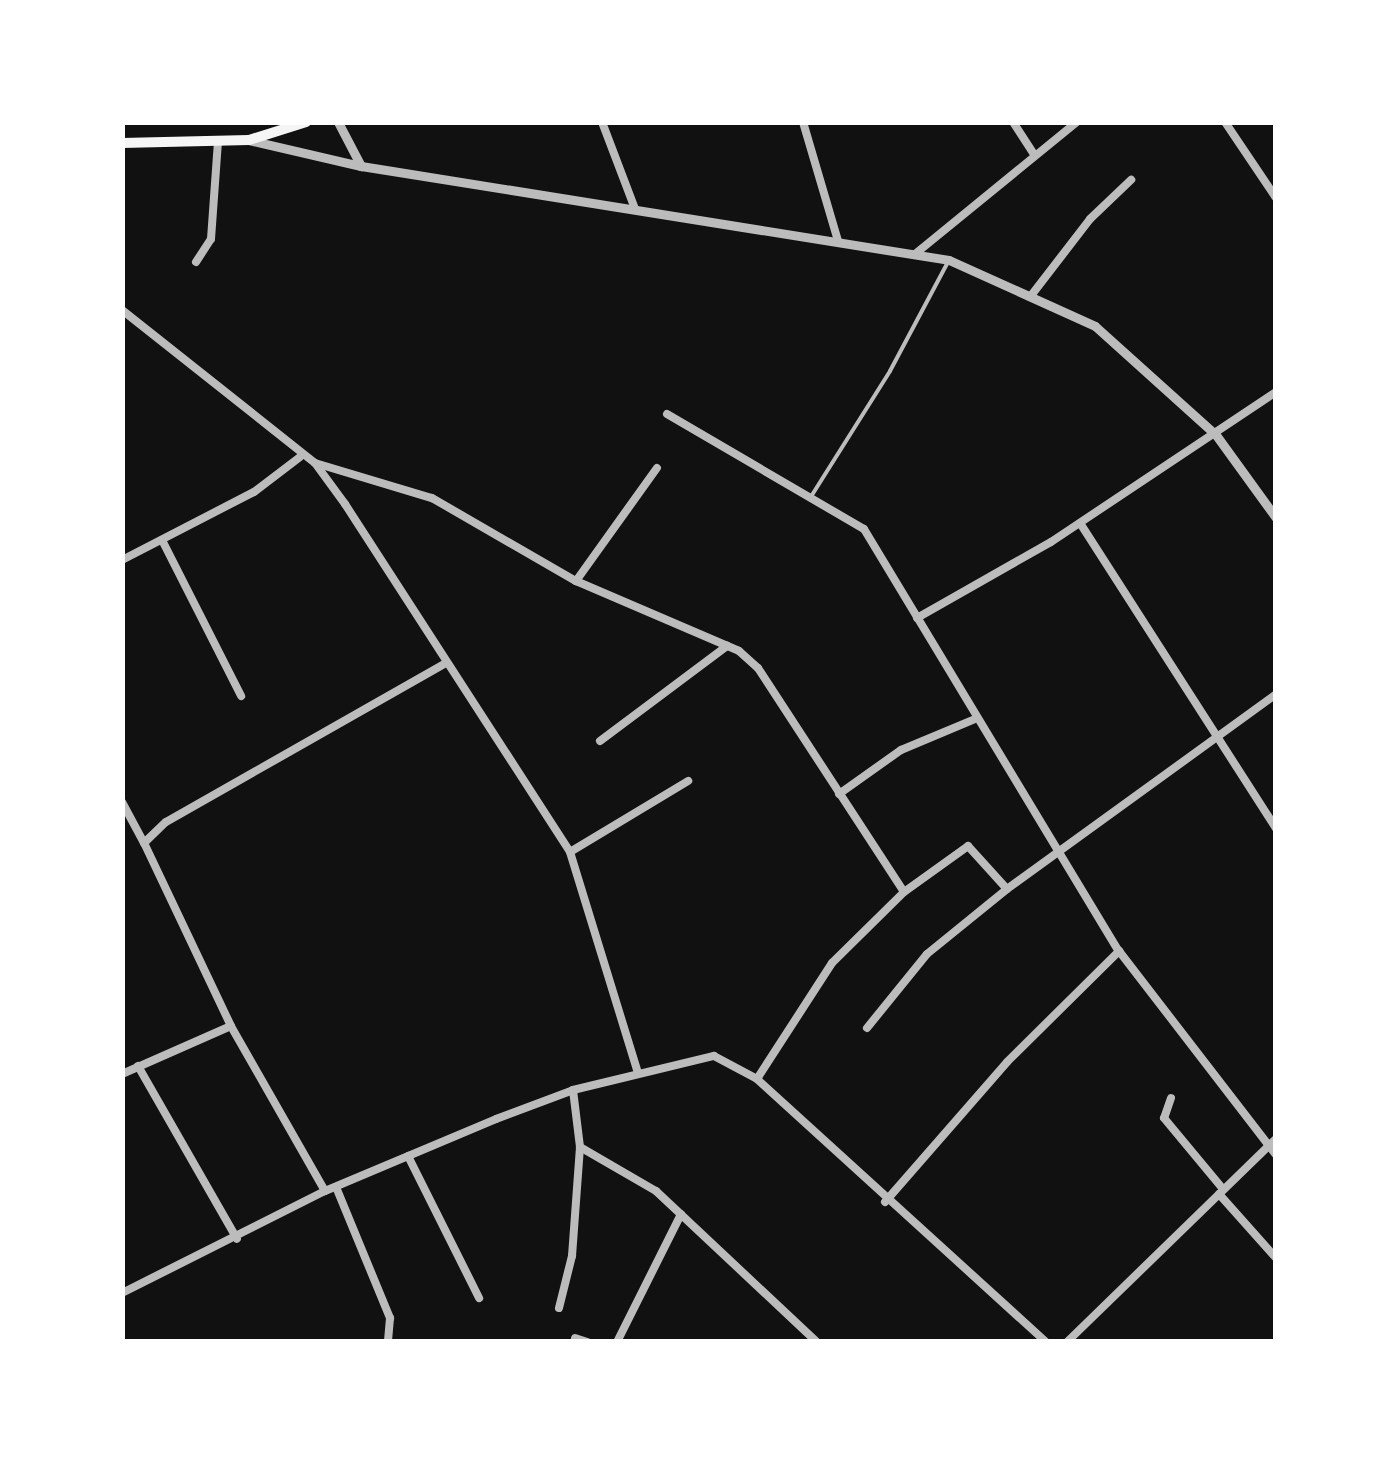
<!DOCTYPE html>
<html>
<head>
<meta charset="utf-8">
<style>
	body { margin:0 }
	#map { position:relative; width:1398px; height:1464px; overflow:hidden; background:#111; font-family:"DM Sans",sans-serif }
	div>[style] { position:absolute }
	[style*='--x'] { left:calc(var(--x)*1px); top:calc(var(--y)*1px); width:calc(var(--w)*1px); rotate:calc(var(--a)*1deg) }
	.service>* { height:4px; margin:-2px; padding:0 2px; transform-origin:2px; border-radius:2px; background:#bcbcbc }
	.minor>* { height:8px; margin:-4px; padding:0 4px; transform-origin:4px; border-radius:4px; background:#bcbcbc }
	.tertiary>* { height:9px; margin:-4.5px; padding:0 4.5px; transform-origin:4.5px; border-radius:4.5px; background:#bcbcbc }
	.secondary>* { height:10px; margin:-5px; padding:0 5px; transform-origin:5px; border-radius:5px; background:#f5f5f5 }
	span { translate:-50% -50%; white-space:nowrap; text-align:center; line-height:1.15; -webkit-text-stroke:10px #fff; paint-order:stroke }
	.frame { position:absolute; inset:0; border:125px solid #fff; pointer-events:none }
</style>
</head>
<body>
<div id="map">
	<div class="service">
		<div style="--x:812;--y:495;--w:146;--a:-57.8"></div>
		<div style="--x:890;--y:371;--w:126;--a:-62"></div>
	</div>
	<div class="minor">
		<div style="--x:602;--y:122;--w:93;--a:69.2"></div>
		<div style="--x:803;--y:122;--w:124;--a:73.6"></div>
		<div style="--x:1013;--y:122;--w:37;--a:57"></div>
		<div style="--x:1225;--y:122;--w:92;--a:56.1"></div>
		<div style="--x:915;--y:254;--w:209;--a:-39.2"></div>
		<div style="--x:196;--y:262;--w:27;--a:-57"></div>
		<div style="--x:211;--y:239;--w:98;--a:-85.9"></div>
		<div style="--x:1030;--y:297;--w:98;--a:-52.4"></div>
		<div style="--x:1090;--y:219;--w:57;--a:-43.6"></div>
		<div style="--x:122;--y:310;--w:246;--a:38.4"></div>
		<div style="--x:315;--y:463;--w:51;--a:53.8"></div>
		<div style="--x:345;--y:504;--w:414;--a:57.1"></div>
		<div style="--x:570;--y:852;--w:231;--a:72.9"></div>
		<div style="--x:667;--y:414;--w:228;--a:30.3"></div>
		<div style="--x:864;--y:529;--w:493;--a:58.9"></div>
		<div style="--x:1119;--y:951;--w:257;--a:52.4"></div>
		<div style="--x:315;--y:463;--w:122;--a:16.7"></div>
		<div style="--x:432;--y:498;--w:166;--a:30"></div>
		<div style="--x:576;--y:581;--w:177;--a:23.2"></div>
		<div style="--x:739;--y:651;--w:25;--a:42"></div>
		<div style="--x:758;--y:668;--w:267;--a:56.9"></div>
		<div style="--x:904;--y:892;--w:101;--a:135.4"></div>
		<div style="--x:832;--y:963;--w:138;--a:122.9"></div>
		<div style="--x:1080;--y:523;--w:363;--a:57.3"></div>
		<div style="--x:162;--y:540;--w:175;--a:63.1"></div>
		<div style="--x:122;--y:560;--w:148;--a:-27.3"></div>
		<div style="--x:254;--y:492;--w:58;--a:-37.3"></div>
		<div style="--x:576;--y:581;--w:139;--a:-54.4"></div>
		<div style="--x:917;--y:618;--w:154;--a:-29.6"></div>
		<div style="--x:1051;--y:542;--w:270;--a:-33.7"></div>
		<div style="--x:600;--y:741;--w:159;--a:-36.8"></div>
		<div style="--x:839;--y:794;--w:76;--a:-35.4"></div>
		<div style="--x:901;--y:750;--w:80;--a:-22.7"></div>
		<div style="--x:122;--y:802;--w:47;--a:61.8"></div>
		<div style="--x:570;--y:852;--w:138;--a:-31"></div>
		<div style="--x:904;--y:892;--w:79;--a:-35.7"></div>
		<div style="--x:968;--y:846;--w:58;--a:47.8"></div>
		<div style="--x:867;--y:1028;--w:95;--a:-51"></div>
		<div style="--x:927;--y:954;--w:103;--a:-39.1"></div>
		<div style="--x:1007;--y:889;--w:332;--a:-35.9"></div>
		<div style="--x:138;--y:1066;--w:199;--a:60.2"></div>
		<div style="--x:122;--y:1074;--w:119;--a:-23.8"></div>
		<div style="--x:573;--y:1090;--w:57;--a:83"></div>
		<div style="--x:580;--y:1147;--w:88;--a:30.1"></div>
		<div style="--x:656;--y:1191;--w:221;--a:43.2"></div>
		<div style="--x:1171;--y:1098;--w:21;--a:109"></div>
		<div style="--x:1164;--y:1118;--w:92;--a:50.3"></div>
		<div style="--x:408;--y:1156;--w:159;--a:63.4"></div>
		<div style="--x:336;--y:1187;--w:142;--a:67.6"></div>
		<div style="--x:390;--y:1318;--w:24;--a:95"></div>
		<div style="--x:325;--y:1191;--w:190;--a:-119.7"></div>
		<div style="--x:231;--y:1026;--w:203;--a:-115.4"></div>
		<div style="--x:144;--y:843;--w:30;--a:-44"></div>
		<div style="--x:166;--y:822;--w:322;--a:-29.6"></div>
		<div style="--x:1219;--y:1194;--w:86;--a:48.3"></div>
		<div style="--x:885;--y:1202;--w:186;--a:-48.9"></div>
		<div style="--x:1007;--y:1062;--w:158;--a:-44.7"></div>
		<div style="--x:122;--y:1293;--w:227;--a:-26.7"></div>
		<div style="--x:325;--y:1191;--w:186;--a:-22.8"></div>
		<div style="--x:496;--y:1119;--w:82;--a:-20.6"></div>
		<div style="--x:573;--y:1090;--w:145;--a:-13.6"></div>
		<div style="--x:714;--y:1056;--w:49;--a:28.1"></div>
		<div style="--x:757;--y:1079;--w:391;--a:42.3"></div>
		<div style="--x:559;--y:1308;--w:54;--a:-76"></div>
		<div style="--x:572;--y:1256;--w:109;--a:-85.8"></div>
		<div style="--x:575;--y:1338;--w:13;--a:18"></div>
		<div style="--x:617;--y:1342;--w:143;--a:-63.4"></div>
		<div style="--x:1067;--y:1342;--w:291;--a:-44.2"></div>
	</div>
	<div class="tertiary">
		<div style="--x:338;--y:122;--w:50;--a:62.4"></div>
		<div style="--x:249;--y:140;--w:115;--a:13.1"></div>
		<div style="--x:361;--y:166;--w:595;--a:9.08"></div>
		<div style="--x:949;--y:260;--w:160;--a:24.3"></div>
		<div style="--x:1095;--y:326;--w:163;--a:42"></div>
		<div style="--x:1216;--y:435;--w:102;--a:54.1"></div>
	</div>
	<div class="secondary">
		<div style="--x:122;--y:143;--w:127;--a:-1.4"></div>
		<div style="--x:249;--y:140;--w:60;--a:-17.5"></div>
	</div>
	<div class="frame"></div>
</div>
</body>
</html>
